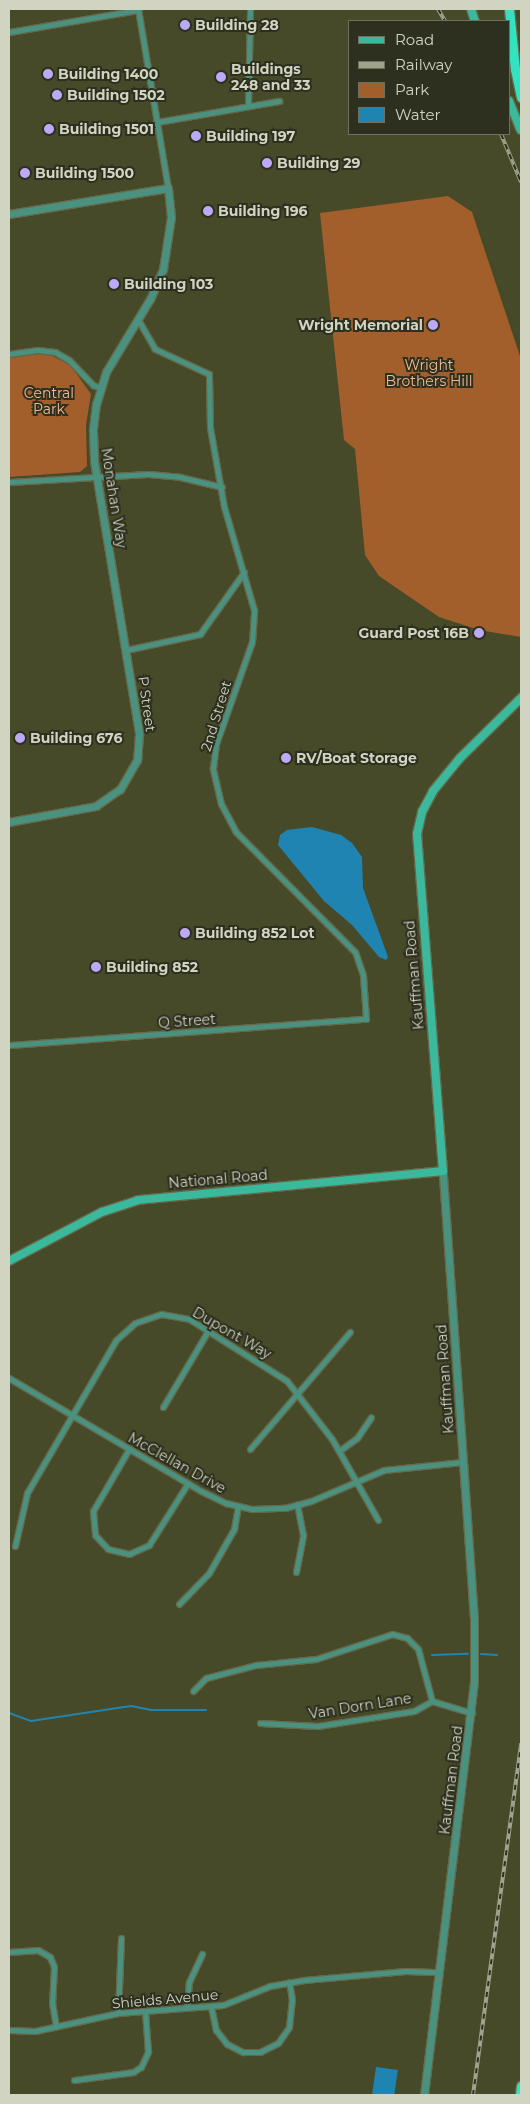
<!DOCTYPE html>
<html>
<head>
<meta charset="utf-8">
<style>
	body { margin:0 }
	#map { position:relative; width:530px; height:2104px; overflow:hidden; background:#464a28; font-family:Montserrat,sans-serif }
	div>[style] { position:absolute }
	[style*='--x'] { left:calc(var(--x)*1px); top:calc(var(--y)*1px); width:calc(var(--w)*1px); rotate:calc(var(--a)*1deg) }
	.green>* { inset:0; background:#a25e2b }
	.water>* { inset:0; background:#2084b3; transform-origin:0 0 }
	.stream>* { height:2px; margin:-1px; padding:0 1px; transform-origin:1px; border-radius:1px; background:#2084b3 }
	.roads { filter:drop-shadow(1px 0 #656849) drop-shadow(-1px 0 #656849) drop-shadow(0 1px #656849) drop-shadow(0 -1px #656849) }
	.minor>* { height:5px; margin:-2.5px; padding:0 2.5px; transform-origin:2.5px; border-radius:2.5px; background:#4a917f }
	.tertiary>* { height:7px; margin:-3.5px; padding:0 3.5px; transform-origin:3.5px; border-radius:3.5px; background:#4a917f }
	.secondary>* { height:8px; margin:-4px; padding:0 4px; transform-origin:4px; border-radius:4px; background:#3ab99d }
	.trunk>* { height:9px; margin:-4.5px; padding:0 4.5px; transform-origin:4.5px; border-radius:4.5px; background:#33e2c0 }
	.rail>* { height:4px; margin-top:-2px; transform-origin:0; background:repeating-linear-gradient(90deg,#2d2f1f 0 5.5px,#a0a38b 0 11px); box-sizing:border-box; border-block:1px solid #a0a38b }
	.dots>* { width:14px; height:14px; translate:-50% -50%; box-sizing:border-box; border:2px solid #2d2f1f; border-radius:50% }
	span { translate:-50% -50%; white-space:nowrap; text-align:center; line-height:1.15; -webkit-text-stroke:4px #2d2f1f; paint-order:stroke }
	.poi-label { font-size:14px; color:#d1d4c0; font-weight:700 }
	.left { translate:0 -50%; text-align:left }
	.right { translate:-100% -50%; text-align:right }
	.park-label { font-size:14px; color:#f4b992 }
	.street-label { font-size:14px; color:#d1d4c0 }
	.frame { position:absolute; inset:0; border:10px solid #d1d4c0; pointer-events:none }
	.legend { position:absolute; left:348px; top:20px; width:162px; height:115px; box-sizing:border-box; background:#2d2f1f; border:1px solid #6f715f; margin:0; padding:6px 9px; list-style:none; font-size:15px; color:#d1d4c0 }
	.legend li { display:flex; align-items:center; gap:10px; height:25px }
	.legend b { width:25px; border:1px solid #6f715f }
</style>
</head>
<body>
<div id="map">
	<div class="green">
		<div style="clip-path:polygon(448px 196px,472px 212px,521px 359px,521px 637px,479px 630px,439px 617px,379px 576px,365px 555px,355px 449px,344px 440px,320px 213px)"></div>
		<div style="clip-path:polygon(39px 354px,49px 354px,71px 366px,91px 394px,86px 425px,87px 466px,80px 472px,9px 477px,9px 358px)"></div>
	</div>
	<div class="water">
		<div style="clip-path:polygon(312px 827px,341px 835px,352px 843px,362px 857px,363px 888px,388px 957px,386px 960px,379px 957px,352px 925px,324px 901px,278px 845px,280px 835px,287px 830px)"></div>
		<div style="left:376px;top:2067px;width:22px;height:28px;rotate:8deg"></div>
	</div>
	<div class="stream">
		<div style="--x:481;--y:1654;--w:16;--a:4"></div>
		<div style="--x:432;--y:1655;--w:36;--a:-2"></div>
		<div style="--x:9;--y:1713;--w:23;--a:20"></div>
		<div style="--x:31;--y:1721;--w:101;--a:-8.5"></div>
		<div style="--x:131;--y:1706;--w:21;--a:11"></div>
		<div style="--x:152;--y:1710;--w:54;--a:0"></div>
	</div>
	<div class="roads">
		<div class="minor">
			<div style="--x:138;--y:9;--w:181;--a:80.5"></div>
			<div style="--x:9;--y:32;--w:131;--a:-9.7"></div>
			<div style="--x:248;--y:106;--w:97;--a:-88.8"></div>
			<div style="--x:157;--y:122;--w:124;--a:-9.8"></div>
			<div style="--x:9;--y:354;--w:29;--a:-8"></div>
			<div style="--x:38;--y:350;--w:17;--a:7"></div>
			<div style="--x:55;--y:352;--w:16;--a:30"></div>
			<div style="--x:69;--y:360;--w:35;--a:46"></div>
			<div style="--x:93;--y:385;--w:9;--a:21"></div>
			<div style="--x:9;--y:482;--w:139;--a:-3.3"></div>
			<div style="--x:148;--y:474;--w:32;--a:5"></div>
			<div style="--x:180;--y:477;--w:43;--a:13.4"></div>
			<div style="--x:126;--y:650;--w:76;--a:-12.2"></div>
			<div style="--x:200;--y:634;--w:76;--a:-54.6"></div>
			<div style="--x:9;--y:1045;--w:358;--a:-4.2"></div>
			<div style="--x:366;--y:1019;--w:44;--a:-93.9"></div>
			<div style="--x:363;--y:975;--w:24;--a:-109"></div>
			<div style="--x:355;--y:952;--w:169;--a:-134.8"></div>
			<div style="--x:236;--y:832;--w:32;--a:-118"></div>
			<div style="--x:221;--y:804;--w:37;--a:-103"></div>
			<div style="--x:213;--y:768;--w:24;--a:-83"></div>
			<div style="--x:216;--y:744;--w:108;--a:-70.6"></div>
			<div style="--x:252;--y:642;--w:32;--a:-86"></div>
			<div style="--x:254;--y:610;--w:107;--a:-106.2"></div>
			<div style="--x:224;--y:507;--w:80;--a:-100"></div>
			<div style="--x:210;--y:428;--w:54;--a:-91.1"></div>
			<div style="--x:209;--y:374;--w:60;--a:-155.2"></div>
			<div style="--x:155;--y:349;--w:34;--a:-120"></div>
			<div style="--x:9;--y:1378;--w:223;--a:30.5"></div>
			<div style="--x:201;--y:1491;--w:28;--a:26"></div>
			<div style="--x:226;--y:1503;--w:27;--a:13"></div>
			<div style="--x:252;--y:1509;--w:33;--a:-2"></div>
			<div style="--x:285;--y:1508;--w:27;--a:-15"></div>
			<div style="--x:311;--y:1501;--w:79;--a:-23"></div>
			<div style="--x:384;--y:1470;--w:79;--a:-5.8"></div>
			<div style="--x:163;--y:1407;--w:88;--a:-59.4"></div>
			<div style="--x:129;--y:1449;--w:72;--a:120.1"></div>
			<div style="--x:93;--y:1511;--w:24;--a:85"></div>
			<div style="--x:95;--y:1535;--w:19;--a:47"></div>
			<div style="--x:108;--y:1549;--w:22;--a:13"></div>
			<div style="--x:129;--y:1554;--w:22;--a:-24"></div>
			<div style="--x:149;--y:1545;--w:73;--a:-57.8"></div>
			<div style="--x:250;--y:1449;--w:154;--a:-49.5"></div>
			<div style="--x:339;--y:1451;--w:22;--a:-36"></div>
			<div style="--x:357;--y:1438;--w:25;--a:-56"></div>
			<div style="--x:15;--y:1546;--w:54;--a:-77.2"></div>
			<div style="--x:27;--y:1493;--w:177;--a:-59.8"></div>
			<div style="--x:116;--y:1340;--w:25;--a:-42"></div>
			<div style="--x:135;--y:1323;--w:28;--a:-19"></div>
			<div style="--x:161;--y:1314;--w:28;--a:10"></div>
			<div style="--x:189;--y:1319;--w:116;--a:32.3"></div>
			<div style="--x:287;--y:1381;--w:73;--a:52.2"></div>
			<div style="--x:332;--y:1439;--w:93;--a:60.4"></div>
			<div style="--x:296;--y:1572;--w:38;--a:-79"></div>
			<div style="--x:303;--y:1535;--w:31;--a:-101"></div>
			<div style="--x:179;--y:1604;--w:43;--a:-45.9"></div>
			<div style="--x:209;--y:1573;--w:51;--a:-60.4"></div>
			<div style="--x:234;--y:1529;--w:23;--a:-80"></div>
			<div style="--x:193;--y:1691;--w:18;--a:-45"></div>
			<div style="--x:206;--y:1678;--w:52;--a:-14.6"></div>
			<div style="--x:256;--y:1665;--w:60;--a:-5.7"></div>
			<div style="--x:316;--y:1659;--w:80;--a:-18.2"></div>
			<div style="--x:392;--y:1634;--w:16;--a:15"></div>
			<div style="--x:407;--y:1638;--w:16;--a:45"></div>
			<div style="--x:418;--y:1649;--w:54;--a:74.9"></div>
			<div style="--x:432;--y:1701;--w:42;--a:16.7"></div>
			<div style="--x:260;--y:1723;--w:58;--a:3"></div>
			<div style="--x:318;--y:1726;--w:97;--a:-8.9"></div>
			<div style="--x:414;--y:1711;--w:21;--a:-29"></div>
			<div style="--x:9;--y:1952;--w:29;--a:-4"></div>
			<div style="--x:38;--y:1950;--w:14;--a:30"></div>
			<div style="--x:50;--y:1957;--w:11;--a:68"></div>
			<div style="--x:54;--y:1967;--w:35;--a:93"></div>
			<div style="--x:52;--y:2002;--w:25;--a:81"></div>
			<div style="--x:211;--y:2007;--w:24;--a:78"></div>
			<div style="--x:216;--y:2030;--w:18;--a:52"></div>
			<div style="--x:227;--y:2044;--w:18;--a:27"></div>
			<div style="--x:243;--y:2052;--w:17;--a:0"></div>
			<div style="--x:260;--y:2052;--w:20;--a:-27"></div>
			<div style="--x:278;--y:2043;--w:19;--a:-55"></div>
			<div style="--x:289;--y:2027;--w:27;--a:-84"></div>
			<div style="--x:292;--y:2000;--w:18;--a:-99"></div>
			<div style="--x:187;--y:2008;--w:26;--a:-86"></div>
			<div style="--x:189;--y:1982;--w:31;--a:-65"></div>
			<div style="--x:118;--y:2013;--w:75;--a:-87.7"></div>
			<div style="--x:9;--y:2030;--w:26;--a:2"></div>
			<div style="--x:35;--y:2031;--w:85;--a:-12.2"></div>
			<div style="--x:118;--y:2013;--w:105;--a:-4.4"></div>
			<div style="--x:223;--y:2005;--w:51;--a:-22"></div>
			<div style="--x:270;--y:1986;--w:35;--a:-10"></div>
			<div style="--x:304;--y:1980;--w:102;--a:-5"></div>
			<div style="--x:406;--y:1971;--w:34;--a:2"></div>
			<div style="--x:74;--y:2080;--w:60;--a:-7.7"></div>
			<div style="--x:133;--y:2072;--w:9;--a:-32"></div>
			<div style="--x:141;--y:2067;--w:17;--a:-65"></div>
			<div style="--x:148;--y:2052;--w:41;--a:-94.2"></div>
		</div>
		<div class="tertiary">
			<div style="--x:9;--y:214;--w:161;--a:-9.3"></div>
			<div style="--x:168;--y:188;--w:29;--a:84"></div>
			<div style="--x:171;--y:217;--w:53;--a:98.7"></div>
			<div style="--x:163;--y:269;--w:33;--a:113"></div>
			<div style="--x:150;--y:299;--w:85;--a:121.1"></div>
			<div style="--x:106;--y:372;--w:34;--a:107"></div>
			<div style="--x:96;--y:404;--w:26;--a:97"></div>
			<div style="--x:93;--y:430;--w:31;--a:88"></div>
			<div style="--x:94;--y:461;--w:277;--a:80.6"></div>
			<div style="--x:139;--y:734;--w:26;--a:94"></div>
			<div style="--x:137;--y:760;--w:34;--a:120"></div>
			<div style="--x:120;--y:789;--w:29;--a:145"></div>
			<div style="--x:96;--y:806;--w:88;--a:169.6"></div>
			<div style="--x:424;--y:2095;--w:416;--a:-83.1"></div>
			<div style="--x:474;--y:1682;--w:63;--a:-90"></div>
			<div style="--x:474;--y:1619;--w:449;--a:-94"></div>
		</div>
		<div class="secondary">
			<div style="--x:471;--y:9;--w:13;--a:72"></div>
			<div style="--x:509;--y:101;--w:31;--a:68"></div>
			<div style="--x:9;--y:1261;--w:105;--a:-27.8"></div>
			<div style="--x:102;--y:1212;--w:38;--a:-18"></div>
			<div style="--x:138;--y:1200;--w:306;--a:-5.4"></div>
			<div style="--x:443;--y:1171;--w:338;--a:-94.4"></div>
			<div style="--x:417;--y:834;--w:23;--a:-77"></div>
			<div style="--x:422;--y:812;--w:24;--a:-62"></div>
			<div style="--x:433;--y:791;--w:43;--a:-50.7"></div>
			<div style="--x:460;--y:758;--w:86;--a:-44.5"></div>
		</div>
		<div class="trunk">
			<div style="--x:509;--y:9;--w:60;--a:84.3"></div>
			<div style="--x:515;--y:69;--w:29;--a:78"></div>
			<div style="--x:520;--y:2095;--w:9;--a:-84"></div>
		</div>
	</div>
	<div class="rail">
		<div style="--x:438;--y:9;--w:14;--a:60"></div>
		<div style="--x:501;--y:134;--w:52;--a:67.4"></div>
		<div style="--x:473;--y:2095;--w:355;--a:-82.2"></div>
	</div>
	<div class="dots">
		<div style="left:185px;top:25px;background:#bcaaf6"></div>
		<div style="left:48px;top:74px;background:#bcaaf6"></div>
		<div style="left:221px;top:77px;background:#bcaaf6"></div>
		<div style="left:57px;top:95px;background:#bcaaf6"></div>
		<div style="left:49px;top:129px;background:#bcaaf6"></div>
		<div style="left:196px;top:136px;background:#bcaaf6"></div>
		<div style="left:267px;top:163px;background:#bcaaf6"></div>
		<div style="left:25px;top:173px;background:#bcaaf6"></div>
		<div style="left:208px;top:211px;background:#bcaaf6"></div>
		<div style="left:114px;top:284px;background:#bcaaf6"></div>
		<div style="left:433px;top:325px;background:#bcaaf6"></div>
		<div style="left:479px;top:633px;background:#bcaaf6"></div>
		<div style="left:20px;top:738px;background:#bcaaf6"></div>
		<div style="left:286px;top:758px;background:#bcaaf6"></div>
		<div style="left:185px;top:933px;background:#bcaaf6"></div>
		<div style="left:96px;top:967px;background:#bcaaf6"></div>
	</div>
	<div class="poi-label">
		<span class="left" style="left:195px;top:25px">Building 28</span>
		<span class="left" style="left:231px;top:77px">Buildings<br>248 and 33</span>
		<span class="left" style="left:58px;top:74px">Building 1400</span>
		<span class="left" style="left:67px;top:95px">Building 1502</span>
		<span class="left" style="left:59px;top:129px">Building 1501</span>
		<span class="left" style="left:206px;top:136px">Building 197</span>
		<span class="left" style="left:277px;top:163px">Building 29</span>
		<span class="left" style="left:35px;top:173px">Building 1500</span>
		<span class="left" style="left:218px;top:211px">Building 196</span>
		<span class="left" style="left:124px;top:284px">Building 103</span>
		<span class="right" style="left:423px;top:325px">Wright Memorial</span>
		<span class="right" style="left:469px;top:633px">Guard Post 16B</span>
		<span class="left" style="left:30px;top:738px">Building 676</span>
		<span class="left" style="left:296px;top:758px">RV/Boat Storage</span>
		<span class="left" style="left:195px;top:933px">Building 852 Lot</span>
		<span class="left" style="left:106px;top:967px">Building 852</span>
	</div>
	<div class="park-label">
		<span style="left:429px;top:373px">Wright<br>Brothers Hill</span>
		<span style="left:49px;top:401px">Central<br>Park</span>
	</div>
	<div class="street-label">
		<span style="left:114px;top:498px;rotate:81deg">Monahan Way</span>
		<span style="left:147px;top:704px;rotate:82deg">P Street</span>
		<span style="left:216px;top:716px;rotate:-73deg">2nd Street</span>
		<span style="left:414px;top:975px;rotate:-95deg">Kauffman Road</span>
		<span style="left:187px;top:1021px;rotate:-4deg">Q Street</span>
		<span style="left:218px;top:1179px;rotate:-5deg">National Road</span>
		<span style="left:232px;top:1333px;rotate:30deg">Dupont Way</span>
		<span style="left:445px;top:1379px;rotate:-94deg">Kauffman Road</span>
		<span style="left:177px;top:1463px;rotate:29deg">McClellan Drive</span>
		<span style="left:360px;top:1706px;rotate:-9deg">Van Dorn Lane</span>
		<span style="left:451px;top:1780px;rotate:-83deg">Kauffman Road</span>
		<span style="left:165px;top:1999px;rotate:-5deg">Shields Avenue</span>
	</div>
	<div class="frame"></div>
	<ul class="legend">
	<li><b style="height:6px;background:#3ab99d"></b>Road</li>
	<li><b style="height:6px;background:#a0a38b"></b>Railway</li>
	<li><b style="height:14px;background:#a25e2b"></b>Park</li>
	<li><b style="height:14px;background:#2084b3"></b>Water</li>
	</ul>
</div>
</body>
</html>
